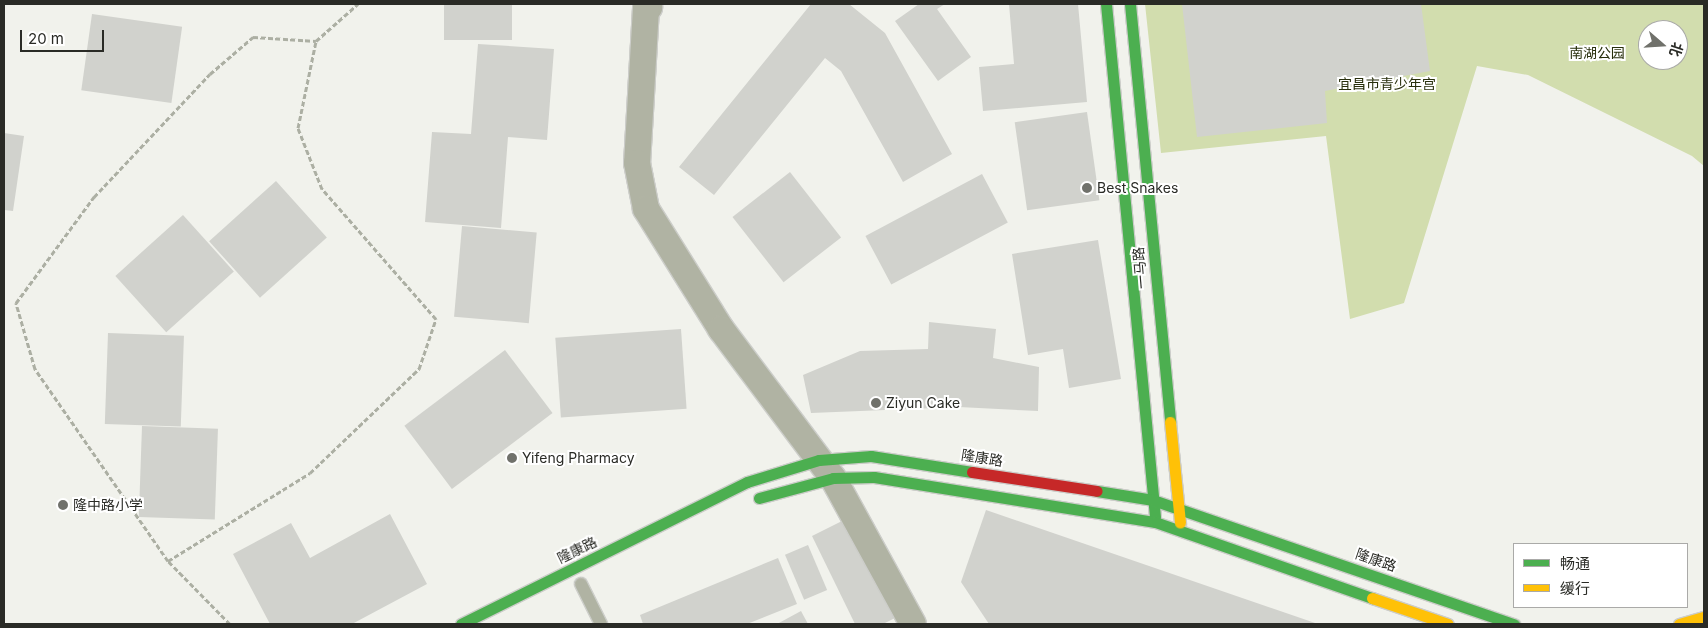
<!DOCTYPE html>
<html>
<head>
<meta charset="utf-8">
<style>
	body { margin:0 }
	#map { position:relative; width:1708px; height:628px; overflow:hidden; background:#f1f2ec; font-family:Inter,"Noto Sans SC",sans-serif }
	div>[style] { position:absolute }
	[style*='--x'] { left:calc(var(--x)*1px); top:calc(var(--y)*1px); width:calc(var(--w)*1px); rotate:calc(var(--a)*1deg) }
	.green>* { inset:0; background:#d2ddae }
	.building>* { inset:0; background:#d1d2cd; transform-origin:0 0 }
	.path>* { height:3px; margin-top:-1.5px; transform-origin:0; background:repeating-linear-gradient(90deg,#acafa3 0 5px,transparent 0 7.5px) }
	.roads { filter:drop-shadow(1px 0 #cccdc9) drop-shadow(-1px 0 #cccdc9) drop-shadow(0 1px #cccdc9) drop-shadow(0 -1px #cccdc9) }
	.lane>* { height:12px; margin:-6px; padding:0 6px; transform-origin:6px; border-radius:6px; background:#b0b3a3 }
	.street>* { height:26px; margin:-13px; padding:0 13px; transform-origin:13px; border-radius:13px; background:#b0b3a3 }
	.fast>* { height:11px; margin:-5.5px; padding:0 5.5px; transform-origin:5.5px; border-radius:5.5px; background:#4caf50 }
	.slow>* { height:11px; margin:-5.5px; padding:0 5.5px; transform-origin:5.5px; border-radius:5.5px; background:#ffc107 }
	.jam>* { height:11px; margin:-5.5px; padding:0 5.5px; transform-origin:5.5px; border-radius:5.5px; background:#c62828 }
	.dots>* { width:14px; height:14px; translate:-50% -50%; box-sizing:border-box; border:2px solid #fff; border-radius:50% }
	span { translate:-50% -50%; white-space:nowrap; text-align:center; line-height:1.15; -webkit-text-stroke:4px #fff; paint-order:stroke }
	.park-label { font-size:14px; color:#282f0c }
	.poi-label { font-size:14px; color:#2a2b26 }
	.left { translate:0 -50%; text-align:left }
	.street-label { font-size:14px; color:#2a2b26 }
	.frame { position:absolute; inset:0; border:5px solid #2a2b26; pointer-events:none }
	.legend { position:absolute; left:1513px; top:543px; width:175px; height:65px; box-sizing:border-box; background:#fff; border:1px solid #aaaaa8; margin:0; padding:6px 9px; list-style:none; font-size:15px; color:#2a2b26 }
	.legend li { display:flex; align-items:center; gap:10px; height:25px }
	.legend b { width:25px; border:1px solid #aaaaa8 }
	.north { position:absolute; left:1638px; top:20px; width:50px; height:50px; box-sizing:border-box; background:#fff; border:1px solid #aaaaa8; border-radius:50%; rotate:109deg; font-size:14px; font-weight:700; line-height:20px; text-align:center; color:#2a2b26 }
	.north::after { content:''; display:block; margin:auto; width:18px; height:22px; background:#70716b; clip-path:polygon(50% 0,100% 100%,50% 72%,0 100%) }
	.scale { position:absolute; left:20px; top:30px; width:84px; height:22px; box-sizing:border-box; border:2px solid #2a2b26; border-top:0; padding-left:6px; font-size:15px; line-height:18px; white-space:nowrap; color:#2a2b26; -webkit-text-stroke:4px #fff; paint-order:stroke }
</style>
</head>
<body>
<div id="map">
	<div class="green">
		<div style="clip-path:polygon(evenodd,1145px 4px,1704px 4px,1704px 166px,1692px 156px,1528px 75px,1477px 66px,1404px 303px,1350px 319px,1326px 136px,1161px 153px,1145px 4px,1648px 30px,1678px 30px,1678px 60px,1648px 60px,1648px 30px)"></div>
	</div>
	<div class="building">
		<div style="left:444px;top:4px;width:68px;height:36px"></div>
		<div style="clip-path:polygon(811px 4px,849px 4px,885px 33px,952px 154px,903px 182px,841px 71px,825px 58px,714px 195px,679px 167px)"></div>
		<div style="clip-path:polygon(919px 4px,945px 4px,937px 9px,971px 57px,938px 81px,895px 21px)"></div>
		<div style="clip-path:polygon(1009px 4px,1078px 4px,1087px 102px,983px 111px,979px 67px,1014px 64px)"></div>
		<div style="clip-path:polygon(1182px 4px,1421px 4px,1430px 71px,1325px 91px,1327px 123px,1197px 137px)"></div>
		<div style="left:92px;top:14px;width:91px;height:77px;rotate:8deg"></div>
		<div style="clip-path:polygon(478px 44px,554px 49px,547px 140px,508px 137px,501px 228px,425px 222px,432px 132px,471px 134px)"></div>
		<div style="left:1087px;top:112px;width:89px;height:73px;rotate:82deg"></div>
		<div style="clip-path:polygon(4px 133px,24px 136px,13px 211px,4px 210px)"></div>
		<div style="left:790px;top:172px;width:83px;height:73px;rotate:52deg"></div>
		<div style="left:982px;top:174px;width:55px;height:132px;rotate:62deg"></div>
		<div style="left:276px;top:181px;width:76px;height:90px;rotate:48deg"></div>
		<div style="left:183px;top:215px;width:76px;height:91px;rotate:48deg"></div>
		<div style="left:462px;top:226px;width:75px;height:91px;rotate:5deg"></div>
		<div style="clip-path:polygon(1098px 240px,1121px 379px,1069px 388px,1063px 349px,1028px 355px,1012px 254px)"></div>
		<div style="clip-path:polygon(929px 322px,996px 329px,993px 358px,1039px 367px,1038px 411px,959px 407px,811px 413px,803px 375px,860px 351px,928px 349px)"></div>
		<div style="left:681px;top:329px;width:80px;height:126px;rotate:86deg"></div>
		<div style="left:108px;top:333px;width:76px;height:91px;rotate:2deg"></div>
		<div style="left:505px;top:350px;width:79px;height:126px;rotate:53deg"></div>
		<div style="left:142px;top:426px;width:76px;height:91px;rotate:2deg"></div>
		<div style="clip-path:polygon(986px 510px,1318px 624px,989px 624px,961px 582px)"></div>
		<div style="clip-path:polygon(390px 514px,427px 584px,352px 624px,270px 624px,233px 554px,291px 523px,310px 558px)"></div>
		<div style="clip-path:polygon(850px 517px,899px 616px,883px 624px,855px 624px,812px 536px)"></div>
		<div style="left:808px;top:545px;width:49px;height:25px;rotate:67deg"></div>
		<div style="clip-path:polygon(778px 558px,797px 604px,747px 624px,643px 624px,640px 615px)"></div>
		<div style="clip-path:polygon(801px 611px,808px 624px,777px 624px)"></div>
	</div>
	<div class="path">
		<div style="--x:168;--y:561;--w:167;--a:-31.8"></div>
		<div style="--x:310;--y:473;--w:151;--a:-43.7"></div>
		<div style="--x:419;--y:369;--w:53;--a:-71.2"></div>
		<div style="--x:436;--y:319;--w:173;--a:-131.2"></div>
		<div style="--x:322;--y:189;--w:66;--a:-111.5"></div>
		<div style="--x:298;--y:128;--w:89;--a:-78.3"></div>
		<div style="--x:316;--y:41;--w:56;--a:-41.4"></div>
		<div style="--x:230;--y:624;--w:88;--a:-134.5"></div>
		<div style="--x:168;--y:561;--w:234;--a:-124.7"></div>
		<div style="--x:35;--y:369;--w:69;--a:-106.1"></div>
		<div style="--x:16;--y:303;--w:132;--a:-53.7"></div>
		<div style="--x:94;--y:197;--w:169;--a:-46.7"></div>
		<div style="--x:210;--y:74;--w:57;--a:-40.7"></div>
		<div style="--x:253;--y:37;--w:63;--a:3.6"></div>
	</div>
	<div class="roads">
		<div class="lane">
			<div style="--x:581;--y:584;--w:45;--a:63.4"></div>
		</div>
		<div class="street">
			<div style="--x:647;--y:4;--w:4;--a:56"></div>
			<div style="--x:649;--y:7;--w:3;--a:162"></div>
			<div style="--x:646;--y:8;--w:155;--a:93.3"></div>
			<div style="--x:637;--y:163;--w:47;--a:78.9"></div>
			<div style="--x:646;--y:209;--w:142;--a:58"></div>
			<div style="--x:721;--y:329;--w:186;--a:53.1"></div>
			<div style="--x:833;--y:478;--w:166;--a:61.3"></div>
		</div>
		<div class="fast">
			<div style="--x:1106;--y:4;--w:515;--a:84.54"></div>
			<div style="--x:1130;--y:4;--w:420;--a:84.5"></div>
			<div style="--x:1097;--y:491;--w:57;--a:9.1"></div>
			<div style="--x:1153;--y:500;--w:382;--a:19"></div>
			<div style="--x:759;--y:498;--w:77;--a:-15.1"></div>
			<div style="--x:833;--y:478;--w:41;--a:-1.4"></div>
			<div style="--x:874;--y:477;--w:285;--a:9.1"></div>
			<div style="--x:1155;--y:522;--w:230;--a:19.3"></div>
			<div style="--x:461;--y:624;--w:319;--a:-26.4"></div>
			<div style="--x:747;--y:482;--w:75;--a:-17"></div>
			<div style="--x:819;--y:460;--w:52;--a:-4.4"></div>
			<div style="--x:871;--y:456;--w:102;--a:9"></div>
		</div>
		<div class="slow">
			<div style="--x:1170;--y:422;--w:101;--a:84.3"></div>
			<div style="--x:1372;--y:598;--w:80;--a:18.9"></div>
			<div style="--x:1679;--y:624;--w:26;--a:-16"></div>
		</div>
		<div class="jam">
			<div style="--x:972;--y:472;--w:126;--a:8.6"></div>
		</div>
	</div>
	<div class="dots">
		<div style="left:1087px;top:188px;background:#70716b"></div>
		<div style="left:876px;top:403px;background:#70716b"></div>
		<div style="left:512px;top:458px;background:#70716b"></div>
		<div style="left:63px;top:505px;background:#70716b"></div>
	</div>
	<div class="park-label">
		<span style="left:1597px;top:53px">南湖公园</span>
		<span style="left:1387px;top:84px">宜昌市青少年宫</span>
	</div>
	<div class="poi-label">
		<span class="left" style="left:1097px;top:188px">Best Snakes</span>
		<span class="left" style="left:886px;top:403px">Ziyun Cake</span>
		<span class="left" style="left:522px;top:458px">Yifeng Pharmacy</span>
		<span class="left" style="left:73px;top:505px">隆中路小学</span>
	</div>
	<div class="street-label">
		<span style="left:1140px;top:268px;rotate:-95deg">一马路</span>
		<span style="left:982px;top:458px;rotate:9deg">隆康路</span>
		<span style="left:577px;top:550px;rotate:-26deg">隆康路</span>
		<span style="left:1376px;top:560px;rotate:19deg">隆康路</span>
	</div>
	<div class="frame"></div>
	<ul class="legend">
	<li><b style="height:6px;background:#4caf50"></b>畅通</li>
	<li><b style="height:6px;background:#ffc107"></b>缓行</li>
	</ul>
	<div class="north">北</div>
	<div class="scale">20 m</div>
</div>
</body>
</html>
